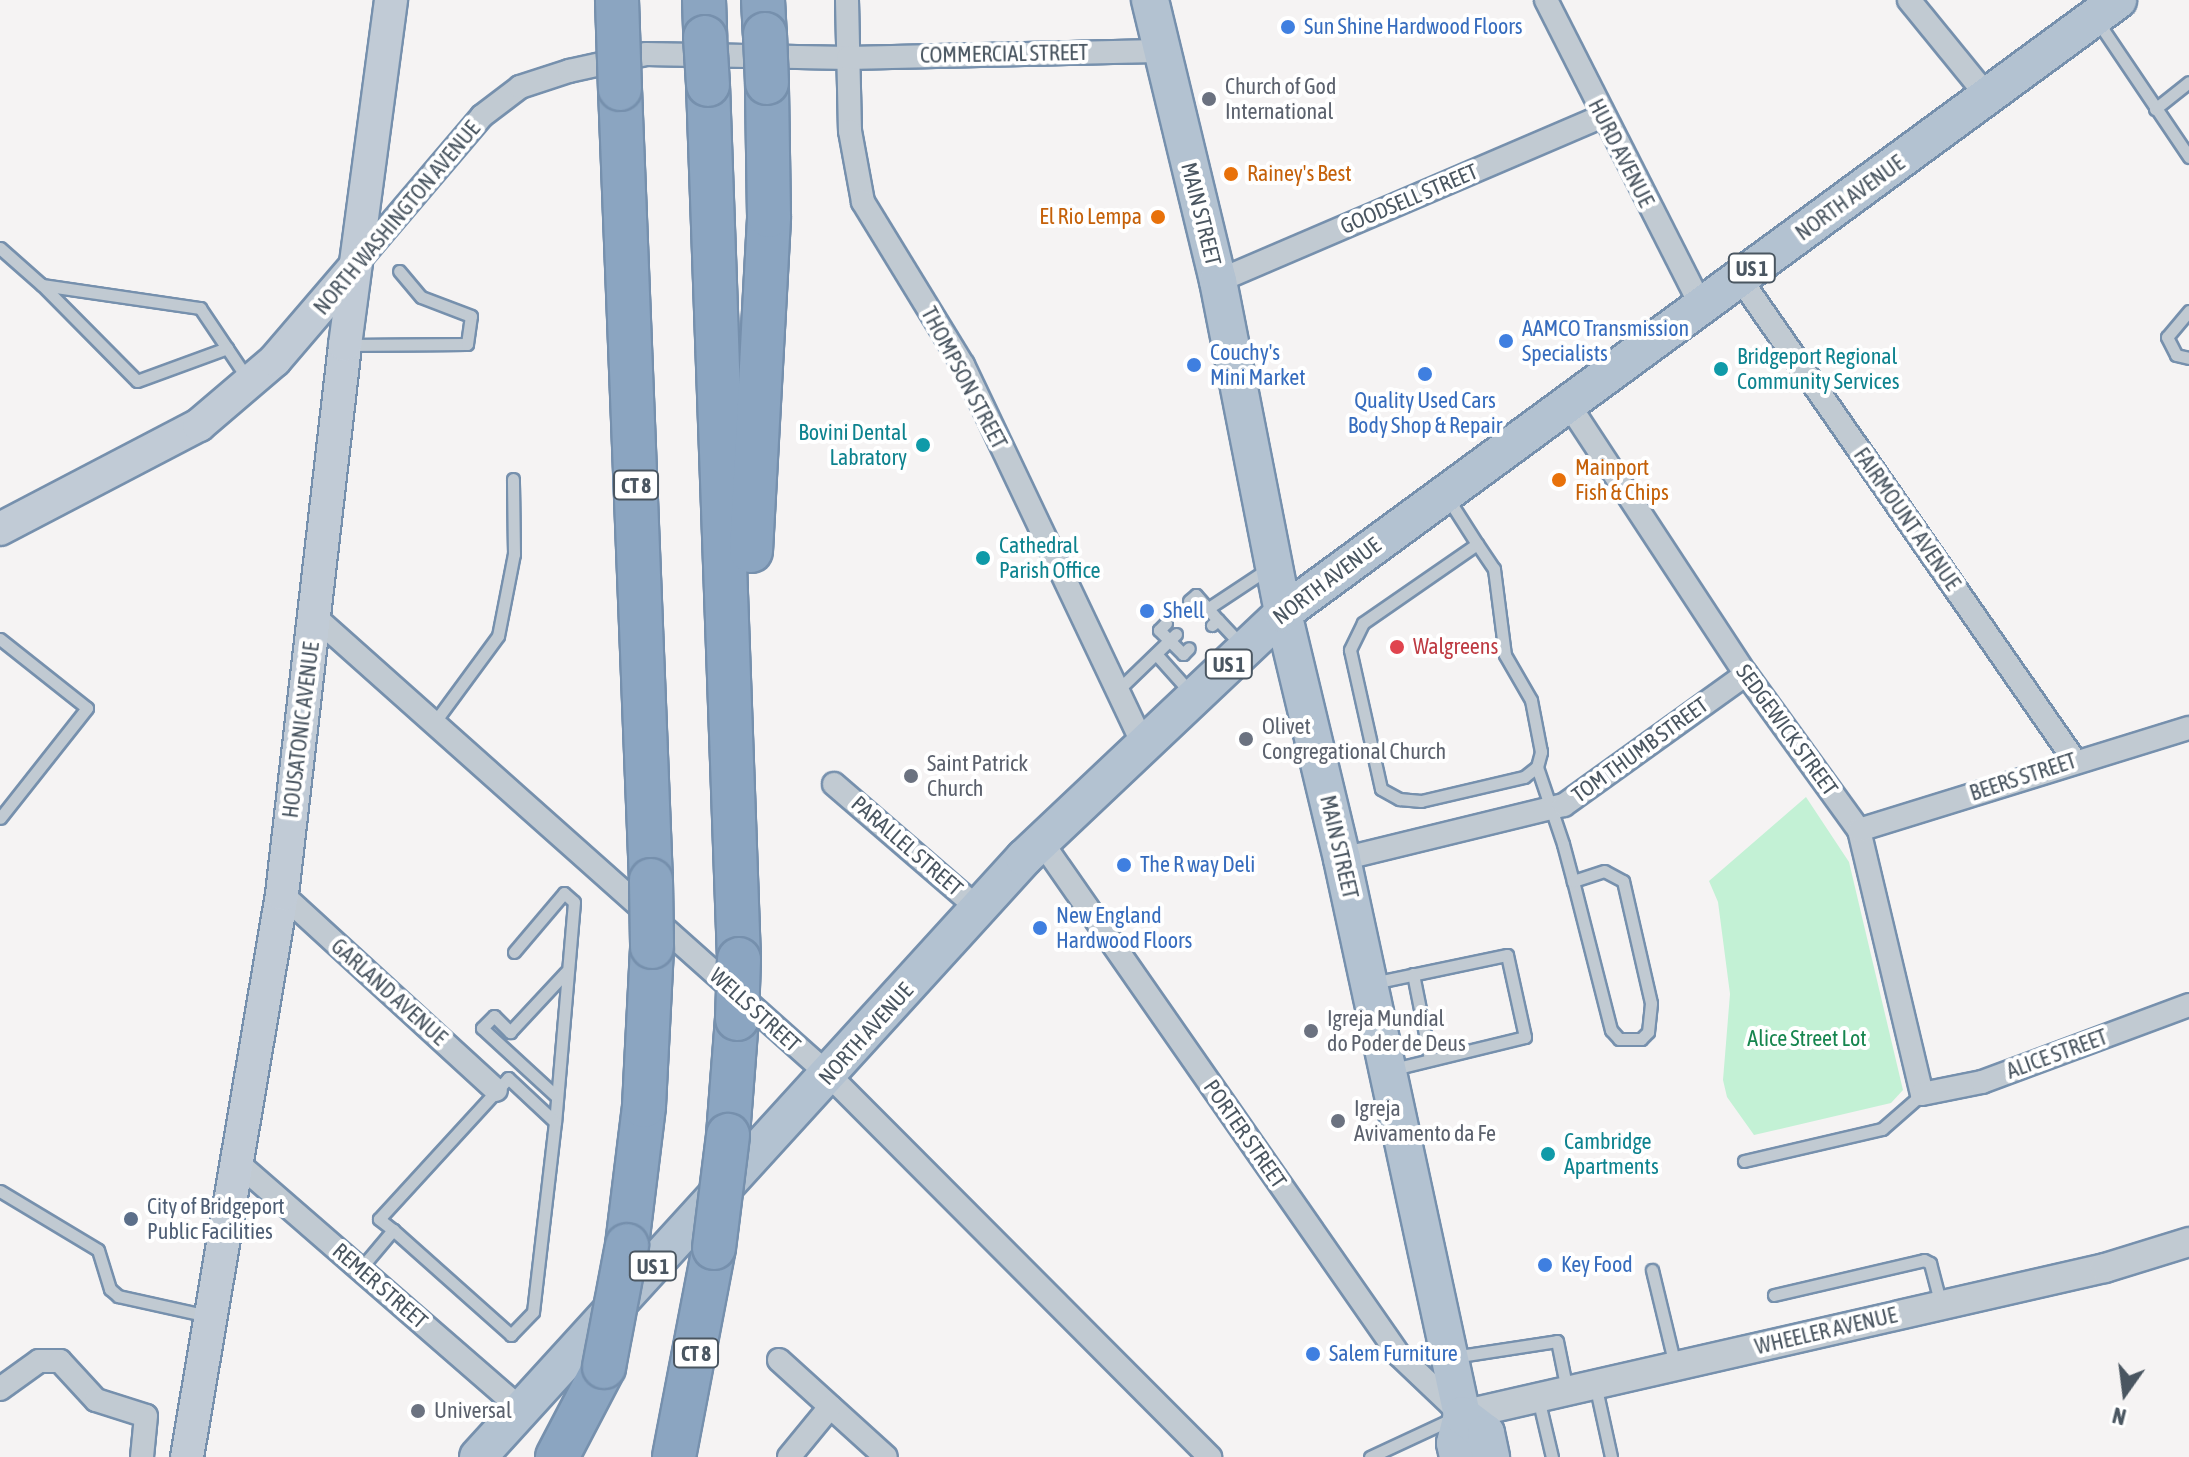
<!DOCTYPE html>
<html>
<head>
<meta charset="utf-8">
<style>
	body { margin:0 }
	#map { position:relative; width:2189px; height:1457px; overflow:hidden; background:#f5f3f3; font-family:"Asap Condensed",sans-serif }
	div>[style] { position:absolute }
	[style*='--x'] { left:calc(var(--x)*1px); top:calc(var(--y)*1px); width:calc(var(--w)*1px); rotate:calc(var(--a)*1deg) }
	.green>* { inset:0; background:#c3f1d5 }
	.roads { filter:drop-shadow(2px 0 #7690ad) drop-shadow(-2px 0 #7690ad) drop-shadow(0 2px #7690ad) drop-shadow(0 -2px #7690ad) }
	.service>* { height:11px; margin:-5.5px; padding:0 5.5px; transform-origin:5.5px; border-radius:5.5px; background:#c1cad2 }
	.minor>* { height:22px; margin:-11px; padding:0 11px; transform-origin:11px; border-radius:11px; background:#c1cad2 }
	.tertiary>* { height:28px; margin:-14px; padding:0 14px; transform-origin:14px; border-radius:14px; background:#c1cad2 }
	.secondary>* { height:32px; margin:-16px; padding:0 16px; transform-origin:16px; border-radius:16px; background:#c1cbd6 }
	.primary>* { height:36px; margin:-18px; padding:0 18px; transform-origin:18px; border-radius:18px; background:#b3c2d1 }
	.motorway>* { height:42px; margin:-21px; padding:0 21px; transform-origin:21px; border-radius:21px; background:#8ba5c1 }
	.bridges { filter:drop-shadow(2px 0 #7690ad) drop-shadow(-2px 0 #7690ad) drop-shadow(0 2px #7690ad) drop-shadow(0 -2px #7690ad) }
	.motorway-bridge>* { height:42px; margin:-21px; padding:0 21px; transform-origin:21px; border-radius:21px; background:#8ba5c1 }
	.dots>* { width:22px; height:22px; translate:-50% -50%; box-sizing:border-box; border:4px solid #fff; border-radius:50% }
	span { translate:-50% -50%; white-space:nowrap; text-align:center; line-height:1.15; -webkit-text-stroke:8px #fff; paint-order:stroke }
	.shield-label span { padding:2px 6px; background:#fff; border:2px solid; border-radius:6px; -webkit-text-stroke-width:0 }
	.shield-label { font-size:20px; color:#4a5661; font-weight:700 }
	.shop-label { font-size:22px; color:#366cbe }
	.left { translate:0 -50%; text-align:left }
	.street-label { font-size:22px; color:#4a5661 }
	.worship-label { font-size:22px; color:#5b616d }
	.food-label { font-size:22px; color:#c56008 }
	.right { translate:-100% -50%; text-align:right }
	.culture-label { font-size:22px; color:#0d838f }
	.health-label { font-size:22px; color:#be3a42 }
	.park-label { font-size:22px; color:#17864f }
	.service-label { font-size:22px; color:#4e5e75 }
	.north { position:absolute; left:2085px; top:1353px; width:80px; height:80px; -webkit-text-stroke:6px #fff; paint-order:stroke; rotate:194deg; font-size:22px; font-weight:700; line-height:32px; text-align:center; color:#4a5661 }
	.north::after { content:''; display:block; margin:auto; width:28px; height:36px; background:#4a5661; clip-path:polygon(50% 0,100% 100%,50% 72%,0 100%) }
</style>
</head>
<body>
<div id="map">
	<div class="green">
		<div style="clip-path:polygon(1806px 797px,1849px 862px,1903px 1090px,1891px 1103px,1754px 1135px,1727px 1097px,1723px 1080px,1730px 994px,1718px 902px,1709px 881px)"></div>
	</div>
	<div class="roads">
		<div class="service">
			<div style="--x:2098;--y:22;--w:163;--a:56"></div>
			<div style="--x:2155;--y:109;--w:43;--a:-38.5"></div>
			<div style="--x:0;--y:248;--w:56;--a:41.4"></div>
			<div style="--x:42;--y:285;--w:160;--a:8.3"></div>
			<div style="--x:200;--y:308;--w:84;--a:56.1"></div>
			<div style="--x:41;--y:284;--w:136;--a:45.3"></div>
			<div style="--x:137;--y:381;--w:96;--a:-20.1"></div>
			<div style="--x:2189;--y:311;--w:34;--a:130"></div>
			<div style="--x:2167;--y:337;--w:20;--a:63"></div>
			<div style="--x:2176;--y:355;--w:13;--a:13"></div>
			<div style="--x:347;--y:345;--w:120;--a:-0.5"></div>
			<div style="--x:467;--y:344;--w:28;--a:-82"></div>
			<div style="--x:471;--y:316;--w:53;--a:-159.2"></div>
			<div style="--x:421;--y:297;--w:34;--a:-130"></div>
			<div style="--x:1447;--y:497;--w:56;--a:57.4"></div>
			<div style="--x:1477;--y:544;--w:139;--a:145.3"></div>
			<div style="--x:1363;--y:623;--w:30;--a:116"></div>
			<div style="--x:1350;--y:650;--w:142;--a:77.4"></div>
			<div style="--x:1381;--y:789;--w:21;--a:29"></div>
			<div style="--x:1399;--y:799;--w:22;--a:5"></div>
			<div style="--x:1421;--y:801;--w:106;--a:-13.1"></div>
			<div style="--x:1524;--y:777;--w:16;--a:-38"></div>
			<div style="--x:1537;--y:767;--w:16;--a:-75"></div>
			<div style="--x:1541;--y:752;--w:53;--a:-100.9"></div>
			<div style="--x:1531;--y:700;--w:52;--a:-120"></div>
			<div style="--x:1505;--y:655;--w:87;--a:-97.3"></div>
			<div style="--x:1494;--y:569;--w:30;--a:-124"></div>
			<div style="--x:1189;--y:601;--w:9;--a:-41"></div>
			<div style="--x:1196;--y:595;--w:33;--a:49"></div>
			<div style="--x:1218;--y:620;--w:8;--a:140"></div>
			<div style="--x:1201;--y:613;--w:82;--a:-33.5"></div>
			<div style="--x:1218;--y:620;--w:35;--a:47"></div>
			<div style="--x:1166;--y:623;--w:10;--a:135"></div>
			<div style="--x:1159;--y:630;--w:34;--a:45"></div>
			<div style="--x:1183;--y:654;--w:8;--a:-45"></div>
			<div style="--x:0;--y:639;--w:111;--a:38.4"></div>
			<div style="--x:87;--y:708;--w:140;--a:128.3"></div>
			<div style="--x:1156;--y:654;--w:51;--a:48.2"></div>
			<div style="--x:1117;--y:691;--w:82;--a:-44"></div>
			<div style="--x:434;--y:723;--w:108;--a:-53.7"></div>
			<div style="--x:498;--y:636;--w:84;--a:-79"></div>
			<div style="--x:514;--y:554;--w:75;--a:-90.8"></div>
			<div style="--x:1537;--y:767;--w:81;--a:71.3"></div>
			<div style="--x:1563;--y:844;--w:38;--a:75"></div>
			<div style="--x:1573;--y:881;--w:154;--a:75.7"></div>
			<div style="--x:1611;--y:1030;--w:12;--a:48"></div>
			<div style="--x:1619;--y:1039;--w:22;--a:0"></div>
			<div style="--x:1641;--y:1039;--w:10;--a:-45"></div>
			<div style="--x:1648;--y:1032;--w:29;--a:-84"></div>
			<div style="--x:1651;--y:1003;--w:125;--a:-102.9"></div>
			<div style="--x:1623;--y:881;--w:21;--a:-152"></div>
			<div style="--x:1604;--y:871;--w:33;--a:162"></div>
			<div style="--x:514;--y:952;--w:77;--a:-49.7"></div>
			<div style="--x:564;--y:893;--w:13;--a:42"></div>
			<div style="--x:574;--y:902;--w:221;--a:94.9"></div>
			<div style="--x:1413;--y:974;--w:87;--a:78.7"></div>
			<div style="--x:1373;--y:983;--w:137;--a:-11.8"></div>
			<div style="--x:1507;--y:955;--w:84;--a:77.6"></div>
			<div style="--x:1525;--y:1037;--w:139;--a:166.3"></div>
			<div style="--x:557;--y:1097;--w:102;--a:-137.4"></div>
			<div style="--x:482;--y:1028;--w:17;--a:-45"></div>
			<div style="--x:494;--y:1016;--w:23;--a:45"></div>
			<div style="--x:510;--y:1032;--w:82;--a:-47"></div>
			<div style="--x:1744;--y:1161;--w:142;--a:-13.1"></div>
			<div style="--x:1882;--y:1129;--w:53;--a:-41.2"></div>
			<div style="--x:0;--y:1191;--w:114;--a:31"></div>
			<div style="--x:98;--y:1250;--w:41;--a:72.9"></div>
			<div style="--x:110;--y:1289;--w:11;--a:41"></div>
			<div style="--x:118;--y:1296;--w:92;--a:12.5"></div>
			<div style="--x:361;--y:1268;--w:50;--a:-49.9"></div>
			<div style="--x:393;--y:1230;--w:18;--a:-142"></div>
			<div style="--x:379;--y:1219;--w:191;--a:-47.5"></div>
			<div style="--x:508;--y:1078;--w:64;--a:43.1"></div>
			<div style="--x:555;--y:1122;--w:191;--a:96.6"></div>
			<div style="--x:533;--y:1312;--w:32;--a:134"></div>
			<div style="--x:511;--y:1335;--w:158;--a:-138.3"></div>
			<div style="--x:1652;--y:1270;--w:98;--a:76.4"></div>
			<div style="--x:1774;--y:1295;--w:154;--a:-13.1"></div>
			<div style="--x:1924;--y:1260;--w:7;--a:27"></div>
			<div style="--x:1930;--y:1263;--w:43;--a:75.3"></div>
			<div style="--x:1453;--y:1357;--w:105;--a:-8.7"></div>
			<div style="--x:1557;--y:1341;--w:50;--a:78.5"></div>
			<div style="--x:1595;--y:1384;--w:75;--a:77.6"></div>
			<div style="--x:1538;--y:1398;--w:61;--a:76.7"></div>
			<div style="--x:1370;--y:1457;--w:93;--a:-24.9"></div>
		</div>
		<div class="minor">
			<div style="--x:847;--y:0;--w:131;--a:88.7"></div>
			<div style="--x:850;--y:131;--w:72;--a:79.6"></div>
			<div style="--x:863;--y:202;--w:191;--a:58.5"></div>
			<div style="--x:963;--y:365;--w:420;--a:64.6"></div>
			<div style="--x:1546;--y:0;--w:340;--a:63.1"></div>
			<div style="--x:1909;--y:0;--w:127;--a:50.8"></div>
			<div style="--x:356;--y:264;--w:194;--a:-49.6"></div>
			<div style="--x:482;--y:116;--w:48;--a:-37.3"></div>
			<div style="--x:520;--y:87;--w:52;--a:-18.1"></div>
			<div style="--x:569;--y:71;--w:79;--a:-12.4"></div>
			<div style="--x:646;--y:54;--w:202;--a:1.1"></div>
			<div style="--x:848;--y:58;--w:312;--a:-1.3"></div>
			<div style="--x:1739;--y:277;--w:589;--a:55.23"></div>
			<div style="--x:1218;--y:281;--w:417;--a:-23.2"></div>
			<div style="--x:1567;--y:402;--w:326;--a:56.7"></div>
			<div style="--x:1746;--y:674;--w:193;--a:54.1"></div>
			<div style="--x:1859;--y:830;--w:271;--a:76.6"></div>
			<div style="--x:1922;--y:1094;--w:61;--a:-11.3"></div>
			<div style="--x:1982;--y:1082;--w:221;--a:-20.4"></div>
			<div style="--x:315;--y:617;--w:688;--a:41.7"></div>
			<div style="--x:829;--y:1075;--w:540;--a:45.08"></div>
			<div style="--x:834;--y:784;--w:191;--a:40.8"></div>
			<div style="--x:1859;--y:830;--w:345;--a:-17.2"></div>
			<div style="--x:1041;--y:841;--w:626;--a:55.14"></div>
			<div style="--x:1399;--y:1355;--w:86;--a:43.6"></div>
			<div style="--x:1342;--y:859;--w:228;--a:-13.7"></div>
			<div style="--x:1564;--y:805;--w:224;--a:-35.7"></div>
			<div style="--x:282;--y:894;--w:290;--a:42.5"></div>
			<div style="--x:239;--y:1164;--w:374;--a:41"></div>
			<div style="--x:779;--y:1360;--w:144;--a:42.2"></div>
			<div style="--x:0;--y:1389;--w:48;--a:-35.7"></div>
			<div style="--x:39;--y:1361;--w:21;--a:0"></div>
			<div style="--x:60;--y:1361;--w:53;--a:47.3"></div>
			<div style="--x:96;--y:1400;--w:52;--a:17.7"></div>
			<div style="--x:146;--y:1416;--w:41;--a:95.6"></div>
			<div style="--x:789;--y:1457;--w:65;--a:-50.6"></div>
		</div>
		<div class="tertiary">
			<div style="--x:1462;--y:1415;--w:660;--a:-12.88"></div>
			<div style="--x:2105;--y:1268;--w:88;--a:-17.2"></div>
		</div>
		<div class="secondary">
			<div style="--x:0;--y:529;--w:225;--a:-27.6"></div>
			<div style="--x:199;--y:425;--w:100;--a:-40.5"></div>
			<div style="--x:275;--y:360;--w:120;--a:-49.4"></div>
			<div style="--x:187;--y:1457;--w:571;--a:-80.42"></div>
			<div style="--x:282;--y:894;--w:553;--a:-83.45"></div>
			<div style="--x:345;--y:345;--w:348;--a:-82.4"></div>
		</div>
		<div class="primary">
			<div style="--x:1150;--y:0;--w:289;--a:76.4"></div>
			<div style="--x:1218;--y:281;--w:338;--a:78.9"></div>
			<div style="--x:1283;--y:613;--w:253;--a:76.5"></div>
			<div style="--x:1342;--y:859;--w:569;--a:77.82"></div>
			<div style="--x:1462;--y:1415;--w:29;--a:104"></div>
			<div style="--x:1455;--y:1443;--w:14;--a:78"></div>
			<div style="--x:1462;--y:1415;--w:30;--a:37"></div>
			<div style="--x:1486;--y:1433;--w:25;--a:78"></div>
			<div style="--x:478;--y:1457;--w:811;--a:-47.65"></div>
			<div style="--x:1024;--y:858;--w:357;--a:-43.4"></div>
			<div style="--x:1283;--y:613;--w:1036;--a:-36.28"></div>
		</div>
		<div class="motorway">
			<div style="--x:704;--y:0;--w:37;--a:88"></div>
			<div style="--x:763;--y:0;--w:34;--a:87"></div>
			<div style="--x:708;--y:85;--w:875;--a:87.97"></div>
			<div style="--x:620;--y:89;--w:792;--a:87.76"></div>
			<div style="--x:751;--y:551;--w:335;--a:-86.9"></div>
			<div style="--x:769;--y:216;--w:133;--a:-90.9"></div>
			<div style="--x:728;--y:1135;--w:116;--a:-85.6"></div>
			<div style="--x:627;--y:1245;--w:140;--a:-83"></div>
			<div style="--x:644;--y:1106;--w:159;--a:-87.1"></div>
			<div style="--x:557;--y:1457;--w:102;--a:-62.4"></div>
			<div style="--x:674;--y:1457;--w:213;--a:-79.2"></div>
		</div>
	</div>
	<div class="bridges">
		<div class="motorway-bridge">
			<div style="--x:617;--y:0;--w:89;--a:88.1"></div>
			<div style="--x:765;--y:34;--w:49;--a:87.7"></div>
			<div style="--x:705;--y:37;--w:48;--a:86.4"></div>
			<div style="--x:651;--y:880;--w:67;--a:89.1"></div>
			<div style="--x:737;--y:1019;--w:60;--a:-88.1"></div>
			<div style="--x:714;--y:1248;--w:114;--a:-82.9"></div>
			<div style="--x:604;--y:1367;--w:124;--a:-79.3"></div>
		</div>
	</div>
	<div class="dots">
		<div style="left:1288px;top:27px;background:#3f7fe0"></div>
		<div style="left:1209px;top:99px;background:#6b7280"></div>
		<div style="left:1231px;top:174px;background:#e8710a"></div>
		<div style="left:1158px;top:217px;background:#e8710a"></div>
		<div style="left:1506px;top:341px;background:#3f7fe0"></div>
		<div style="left:1194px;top:365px;background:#3f7fe0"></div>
		<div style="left:1721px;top:369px;background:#0f9aa8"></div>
		<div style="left:1425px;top:374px;background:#3f7fe0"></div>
		<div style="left:923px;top:445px;background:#0f9aa8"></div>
		<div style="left:1559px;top:480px;background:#e8710a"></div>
		<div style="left:983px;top:558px;background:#0f9aa8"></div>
		<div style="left:1147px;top:611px;background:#3f7fe0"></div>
		<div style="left:1397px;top:647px;background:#e0444e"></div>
		<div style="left:1246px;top:739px;background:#6b7280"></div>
		<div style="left:911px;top:776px;background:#6b7280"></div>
		<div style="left:1124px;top:865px;background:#3f7fe0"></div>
		<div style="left:1040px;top:928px;background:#3f7fe0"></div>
		<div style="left:1311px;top:1031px;background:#6b7280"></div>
		<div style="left:1338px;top:1121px;background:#6b7280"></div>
		<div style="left:1548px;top:1154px;background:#0f9aa8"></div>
		<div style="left:131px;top:1219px;background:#5c6f8a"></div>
		<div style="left:1545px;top:1265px;background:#3f7fe0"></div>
		<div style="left:1313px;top:1354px;background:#3f7fe0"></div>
		<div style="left:418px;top:1411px;background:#6b7280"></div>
	</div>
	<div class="shield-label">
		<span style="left:1752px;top:268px">US 1</span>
		<span style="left:636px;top:485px">CT 8</span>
		<span style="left:1229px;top:664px">US 1</span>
		<span style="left:653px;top:1266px">US 1</span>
		<span style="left:696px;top:1353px">CT 8</span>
	</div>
	<div class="shop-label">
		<span class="left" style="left:1304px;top:27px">Sun Shine Hardwood Floors</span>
		<span class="left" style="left:1522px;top:341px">AAMCO Transmission<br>Specialists</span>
		<span class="left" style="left:1210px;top:365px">Couchy's<br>Mini Market</span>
		<span style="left:1425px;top:413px">Quality Used Cars<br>Body Shop &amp; Repair</span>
		<span class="left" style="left:1163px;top:611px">Shell</span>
		<span class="left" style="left:1140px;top:865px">The R way Deli</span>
		<span class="left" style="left:1056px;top:928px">New England<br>Hardwood Floors</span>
		<span class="left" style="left:1561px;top:1265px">Key Food</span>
		<span class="left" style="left:1329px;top:1354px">Salem Furniture</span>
	</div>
	<div class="street-label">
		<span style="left:1004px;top:54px;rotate:-1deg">COMMERCIAL STREET</span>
		<span style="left:1621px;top:153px;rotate:63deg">HURD AVENUE</span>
		<span style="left:1850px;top:198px;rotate:-36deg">NORTH AVENUE</span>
		<span style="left:1409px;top:199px;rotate:-23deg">GOODSELL STREET</span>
		<span style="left:1201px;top:214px;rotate:76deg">MAIN STREET</span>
		<span style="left:397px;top:218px;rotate:-50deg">NORTH WASHINGTON AVENUE</span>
		<span style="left:964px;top:378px;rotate:62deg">THOMPSON STREET</span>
		<span style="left:1907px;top:519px;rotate:55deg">FAIRMOUNT AVENUE</span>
		<span style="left:1327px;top:581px;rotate:-37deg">NORTH AVENUE</span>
		<span style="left:301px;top:730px;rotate:-83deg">HOUSATONIC AVENUE</span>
		<span style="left:1787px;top:730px;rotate:54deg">SEDGEWICK STREET</span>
		<span style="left:1640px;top:750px;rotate:-36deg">TOM THUMB STREET</span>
		<span style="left:2023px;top:777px;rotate:-18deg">BEERS STREET</span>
		<span style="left:907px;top:846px;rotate:41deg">PARALLEL STREET</span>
		<span style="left:1339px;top:847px;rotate:77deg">MAIN STREET</span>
		<span style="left:389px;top:992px;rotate:42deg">GARLAND AVENUE</span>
		<span style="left:755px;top:1010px;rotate:42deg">WELLS STREET</span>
		<span style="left:866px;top:1034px;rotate:-48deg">NORTH AVENUE</span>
		<span style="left:2057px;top:1054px;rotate:-20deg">ALICE STREET</span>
		<span style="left:1245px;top:1134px;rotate:55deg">PORTER STREET</span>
		<span style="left:380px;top:1286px;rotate:41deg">REMER STREET</span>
		<span style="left:1826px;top:1331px;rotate:-13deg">WHEELER AVENUE</span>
	</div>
	<div class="worship-label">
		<span class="left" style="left:1225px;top:99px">Church of God<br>International</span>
		<span class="left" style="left:1262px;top:739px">Olivet<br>Congregational Church</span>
		<span class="left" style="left:927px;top:776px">Saint Patrick<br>Church</span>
		<span class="left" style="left:1327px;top:1031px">Igreja Mundial<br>do Poder de Deus</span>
		<span class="left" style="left:1354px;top:1121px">Igreja<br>Avivamento da Fe</span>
		<span class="left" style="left:434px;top:1411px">Universal</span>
	</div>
	<div class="food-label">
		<span class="left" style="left:1247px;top:174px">Rainey's Best</span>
		<span class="right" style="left:1142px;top:217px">El Rio Lempa</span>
		<span class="left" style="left:1575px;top:480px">Mainport<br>Fish &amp; Chips</span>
	</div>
	<div class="culture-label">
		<span class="left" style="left:1737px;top:369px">Bridgeport Regional<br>Community Services</span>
		<span class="right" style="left:907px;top:445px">Bovini Dental<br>Labratory</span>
		<span class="left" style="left:999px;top:558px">Cathedral<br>Parish Office</span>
		<span class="left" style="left:1564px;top:1154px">Cambridge<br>Apartments</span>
	</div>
	<div class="health-label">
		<span class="left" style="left:1413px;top:647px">Walgreens</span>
	</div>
	<div class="park-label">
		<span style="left:1807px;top:1039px">Alice Street Lot</span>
	</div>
	<div class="service-label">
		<span class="left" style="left:147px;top:1219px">City of Bridgeport<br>Public Facilities</span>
	</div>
	<div class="north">N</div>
</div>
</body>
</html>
